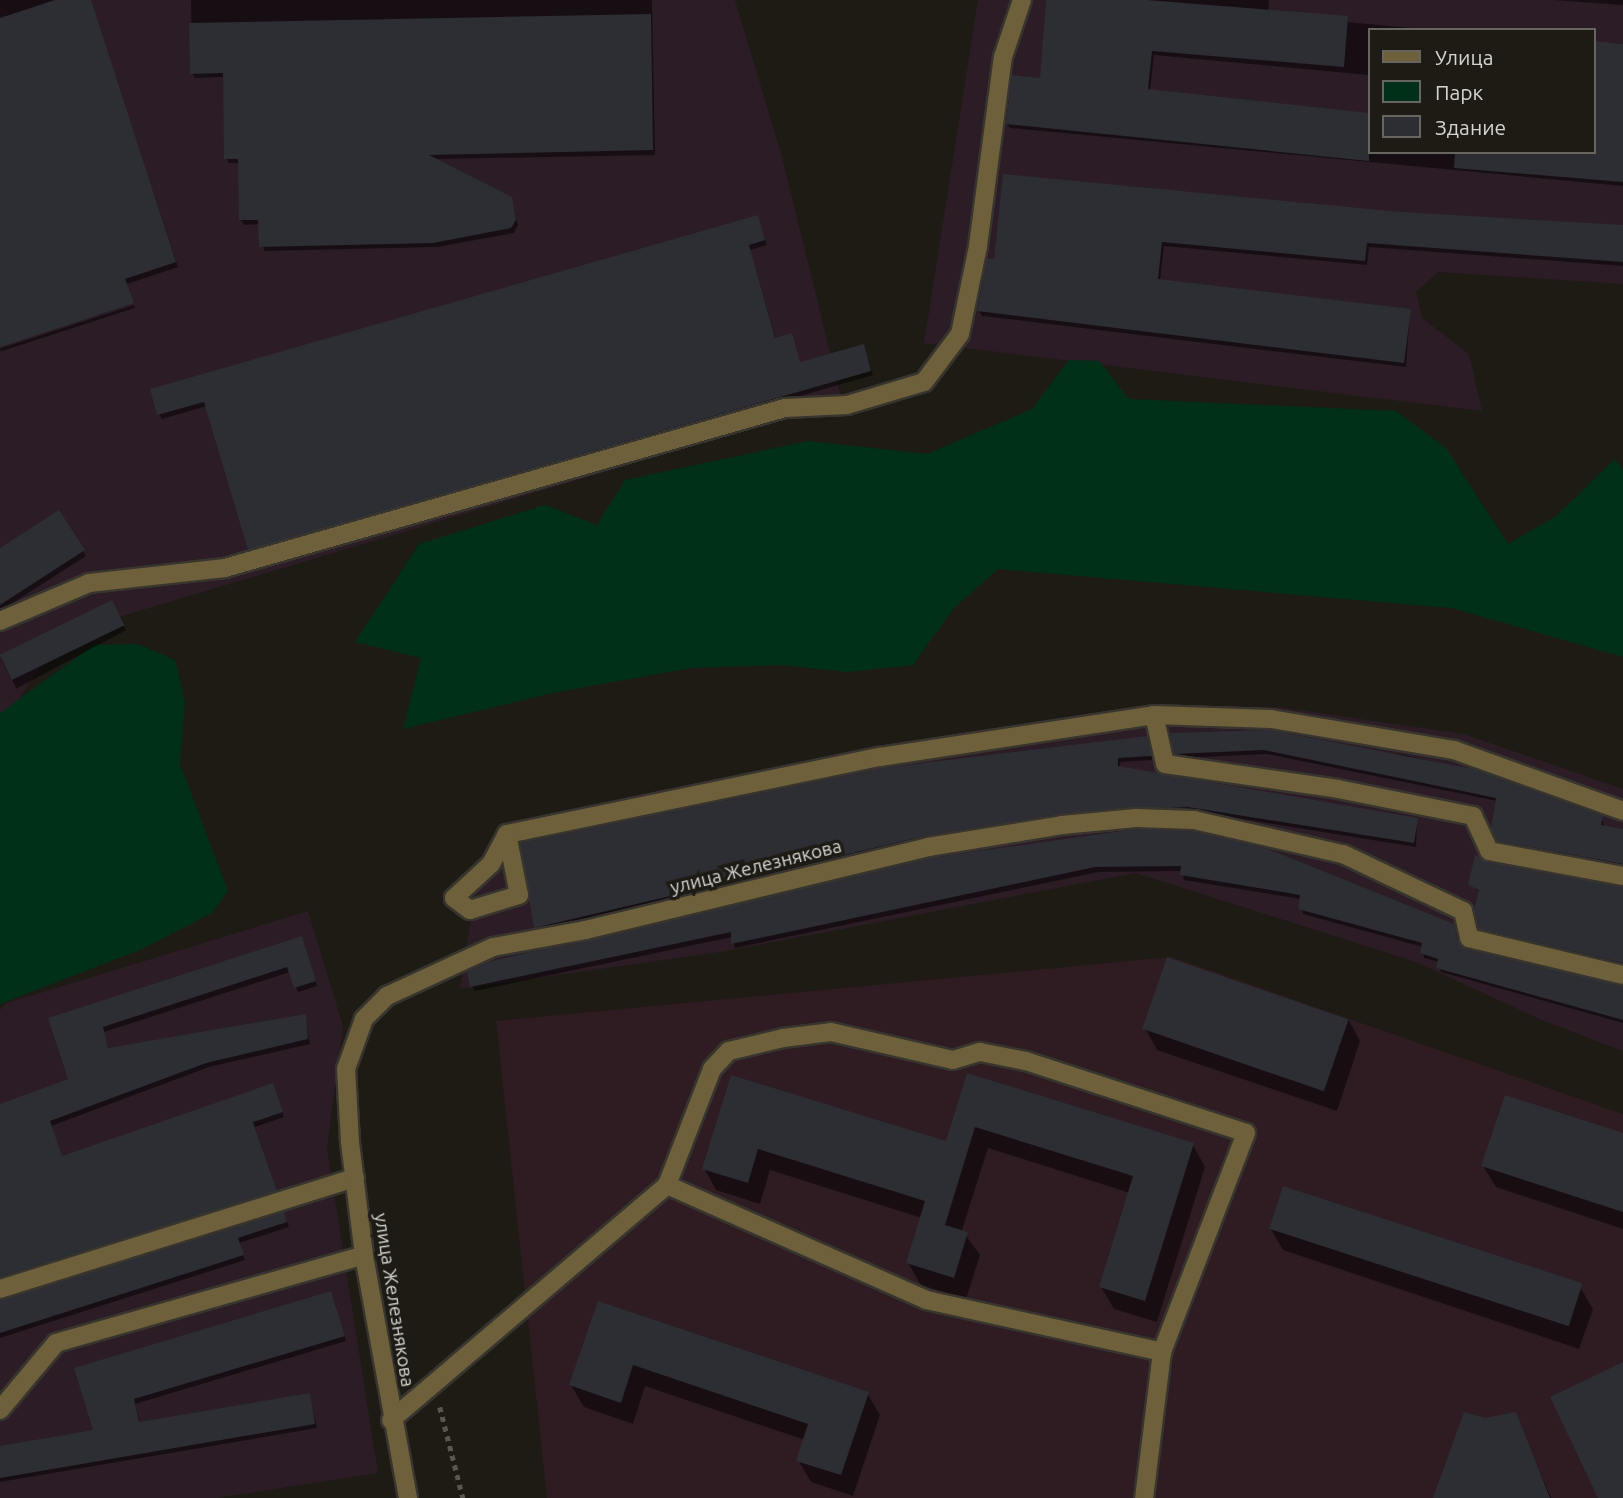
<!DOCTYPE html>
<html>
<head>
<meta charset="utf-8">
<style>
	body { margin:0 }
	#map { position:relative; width:1623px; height:1498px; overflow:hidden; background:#1d1b14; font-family:Ubuntu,sans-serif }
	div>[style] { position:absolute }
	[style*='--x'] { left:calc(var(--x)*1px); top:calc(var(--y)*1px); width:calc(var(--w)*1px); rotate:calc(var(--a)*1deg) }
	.industrial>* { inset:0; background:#2c1c26 }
	.medical>* { inset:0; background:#2e1c22 }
	.green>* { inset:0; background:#013019 }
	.shadow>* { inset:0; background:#0007; transform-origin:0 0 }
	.building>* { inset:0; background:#2d2d34; transform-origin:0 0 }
	.path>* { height:4.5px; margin-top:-2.25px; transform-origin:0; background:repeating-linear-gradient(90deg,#58564f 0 5px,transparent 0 10px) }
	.roads { filter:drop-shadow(2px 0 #37352e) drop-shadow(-2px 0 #37352e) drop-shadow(0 2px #37352e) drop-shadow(0 -2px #37352e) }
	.minor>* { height:18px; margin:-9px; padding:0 9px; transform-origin:9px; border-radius:9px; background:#6f603c }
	span { translate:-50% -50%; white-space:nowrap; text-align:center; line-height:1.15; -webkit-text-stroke:7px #1d1b14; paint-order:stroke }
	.street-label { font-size:19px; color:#d6d5d0 }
	.legend { position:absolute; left:1368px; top:28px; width:228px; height:126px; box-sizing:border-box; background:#1d1b14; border:2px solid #67655f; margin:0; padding:9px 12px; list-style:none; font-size:21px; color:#d6d5d0 }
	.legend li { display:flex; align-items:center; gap:14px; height:35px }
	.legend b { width:35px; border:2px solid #67655f }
</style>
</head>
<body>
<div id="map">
	<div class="industrial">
		<div style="clip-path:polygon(0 0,735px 0,782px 157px,842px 401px,62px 634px,0 727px)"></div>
		<div style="clip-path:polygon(evenodd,978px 0,1623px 0,1623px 284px,1438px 272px,1416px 292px,1422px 318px,1469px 354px,1482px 411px,924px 343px,978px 0,1369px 30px,1593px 30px,1593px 152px,1369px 152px,1369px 30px)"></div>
		<div style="clip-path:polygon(1278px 707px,1464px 734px,1623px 789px,1623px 1051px,1544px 1021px,1416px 962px,1136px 873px,726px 951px,460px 989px,476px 886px,511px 828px,892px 748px)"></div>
		<div style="clip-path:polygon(308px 911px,343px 1026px,327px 1148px,378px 1473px,217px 1498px,0 1498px,0 1010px,7px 1003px)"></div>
	</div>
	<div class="medical">
		<div style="clip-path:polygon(1171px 957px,1623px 1114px,1623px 1498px,547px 1498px,496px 1021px)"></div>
	</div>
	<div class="green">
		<div style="clip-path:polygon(1069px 360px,1099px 361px,1129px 399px,1396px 411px,1446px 448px,1508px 544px,1556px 516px,1615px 459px,1623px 470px,1623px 657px,1451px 608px,998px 569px,954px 608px,913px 665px,847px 672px,781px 665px,691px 668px,552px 693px,403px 729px,421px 658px,355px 642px,419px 544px,545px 505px,597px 525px,625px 480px,808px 441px,927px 454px,1032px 409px)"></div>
		<div style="clip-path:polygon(138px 644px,175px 660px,185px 701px,180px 764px,228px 891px,212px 913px,142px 949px,0 1004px,0 713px,94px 645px)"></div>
	</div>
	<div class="shadow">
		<div style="clip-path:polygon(0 0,90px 0,178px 267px,127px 284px,0 345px)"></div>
		<div style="clip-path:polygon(184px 0,652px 0,655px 155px,434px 159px,511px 198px,518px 225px,514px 233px,437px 247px,264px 251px,260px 224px,244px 225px,241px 220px,239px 163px,229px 163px,226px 158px,224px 77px,195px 78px,192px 73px,191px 0)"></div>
		<div style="clip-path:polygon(1048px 0,1269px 0,1268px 15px,1436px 30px,1369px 30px,1369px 75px,1154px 55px,1150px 91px,1369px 115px,1369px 152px,1593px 152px,1623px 46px,1623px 186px,1010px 128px,1007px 124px,1042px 80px)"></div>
		<div style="clip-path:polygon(1553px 0,1623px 0,1623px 5px)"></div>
		<div style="clip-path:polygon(1401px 214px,1623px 229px,1623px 266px,1369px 247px,1367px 265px,1164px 246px,1160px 281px,1410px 311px,1406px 367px,982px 316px,979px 311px,989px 260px)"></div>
		<div style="clip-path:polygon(757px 217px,767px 245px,750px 250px,776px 340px,800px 364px,865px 350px,873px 375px,252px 554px,207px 406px,162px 419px,159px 414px)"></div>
		<div style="left:134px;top:305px;width:3px;height:141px;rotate:72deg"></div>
		<div style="clip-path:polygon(59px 512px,86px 556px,0 611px,0 550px)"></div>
		<div style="left:111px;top:602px;width:32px;height:124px;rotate:62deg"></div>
		<div style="clip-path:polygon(1242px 731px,1409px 756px,1473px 771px,1602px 817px,1604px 827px,1623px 830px,1623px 869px,1502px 845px,1497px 801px,1267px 754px,1179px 758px,1176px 753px)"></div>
		<div style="clip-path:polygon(1146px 737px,1153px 760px,1120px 762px,1120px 768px,1417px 820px,1416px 847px,1192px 811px,928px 840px,538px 932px,536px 927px)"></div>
		<div style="clip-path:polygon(1136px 831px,1453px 926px,1465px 951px,1623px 987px,1623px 1023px,1441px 972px,1439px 962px,1424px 958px,1423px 947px,1303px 914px,1301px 899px,1184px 880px,1182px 871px,1098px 872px,735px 948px,732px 937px,475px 991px,472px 986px)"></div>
		<div style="clip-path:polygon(1486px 864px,1623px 888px,1623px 967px,1483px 933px,1480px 892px,1470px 884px)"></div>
		<div style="clip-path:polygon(304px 942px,317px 986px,298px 992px,290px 972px,104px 1032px,108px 1050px,305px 1016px,310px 1044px,209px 1067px,51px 1126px,62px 1158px,275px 1090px,284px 1117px,255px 1127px,278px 1195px,0 1282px,0 1106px,70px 1080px,50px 1019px)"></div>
		<div style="clip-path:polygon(1348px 1019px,1360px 1041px,1337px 1111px,1157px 1050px,1145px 1028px)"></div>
		<div style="clip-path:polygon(968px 1075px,1193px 1145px,1205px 1167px,1157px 1322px,1114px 1309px,1101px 1287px,1130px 1193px,988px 1148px,962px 1230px,980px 1255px,966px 1299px,921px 1285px,908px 1263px,922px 1218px,770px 1170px,760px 1204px,716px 1190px,704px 1168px,732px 1077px,947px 1144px)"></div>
		<div style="clip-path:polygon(1623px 1135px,1623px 1229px,1496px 1187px,1483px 1166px)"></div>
		<div style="clip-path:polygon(286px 1219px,289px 1227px,239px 1243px,245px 1260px,0 1338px,0 1300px)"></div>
		<div style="clip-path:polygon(1270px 1228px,1580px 1287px,1593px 1309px,1579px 1349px,1283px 1250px)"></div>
		<div style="clip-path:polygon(333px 1297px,346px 1341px,135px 1404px,140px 1424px,309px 1395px,317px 1428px,0 1482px,0 1448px,95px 1431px,76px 1369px)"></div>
		<div style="clip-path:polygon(599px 1303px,867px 1393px,880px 1415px,853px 1496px,811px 1482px,798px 1460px,805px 1440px,645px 1386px,633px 1424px,584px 1407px,571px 1385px)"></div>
		<div style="clip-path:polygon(1515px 1414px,1551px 1498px,1435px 1498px,1485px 1420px)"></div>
	</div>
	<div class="building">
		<div style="clip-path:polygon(55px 0,91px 0,176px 262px,125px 279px,134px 303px,0 347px,0 18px)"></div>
		<div style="clip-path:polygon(1046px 0,1147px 0,1348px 16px,1344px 67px,1152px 51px,1148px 89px,1369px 113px,1369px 161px,1006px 124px,1012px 75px,1040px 78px)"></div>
		<div style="clip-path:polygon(651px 14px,653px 150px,429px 155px,512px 197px,516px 220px,511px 228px,433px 243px,259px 247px,258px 220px,239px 220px,238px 159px,224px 159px,223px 73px,190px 74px,189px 23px)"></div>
		<div style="clip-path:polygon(1593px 41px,1623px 44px,1623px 182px,1454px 168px,1455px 152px,1593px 152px)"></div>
		<div style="clip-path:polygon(1003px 174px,1401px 212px,1623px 225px,1623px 262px,1367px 243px,1365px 261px,1162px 242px,1158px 279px,1411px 309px,1404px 363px,977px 311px,987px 258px,994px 259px)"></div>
		<div style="clip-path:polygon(758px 215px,765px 240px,749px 245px,775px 338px,792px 333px,800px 362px,864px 344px,871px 371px,248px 550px,204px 402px,157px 415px,150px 389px)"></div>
		<div style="clip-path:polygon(59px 510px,85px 550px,0 605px,0 548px)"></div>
		<div style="left:112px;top:600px;width:28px;height:125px;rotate:64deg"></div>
		<div style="clip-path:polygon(1270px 730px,1473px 769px,1603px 816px,1601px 825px,1623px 829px,1623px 864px,1497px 841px,1491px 828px,1496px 798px,1264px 750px,1174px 754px,1170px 733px)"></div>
		<div style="clip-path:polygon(1147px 736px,1152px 756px,1118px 758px,1118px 766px,1418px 818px,1414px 843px,1188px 807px,1061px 814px,925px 836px,534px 928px,520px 843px,882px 768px)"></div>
		<div style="clip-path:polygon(1136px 829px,1193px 831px,1268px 849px,1454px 924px,1458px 941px,1466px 949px,1623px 986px,1623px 1020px,1436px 968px,1438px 959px,1420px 953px,1422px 943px,1298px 909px,1300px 895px,1180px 875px,1181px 866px,1095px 867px,731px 944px,731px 932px,470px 987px,467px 972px,488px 962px,930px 858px)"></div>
		<div style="clip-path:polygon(1475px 855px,1487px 862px,1623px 887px,1623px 963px,1479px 929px,1474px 909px,1479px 890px,1468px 885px)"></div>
		<div style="clip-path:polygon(302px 936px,316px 981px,294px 988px,287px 967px,103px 1027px,108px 1048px,306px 1014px,308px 1039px,206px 1063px,50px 1121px,62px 1156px,273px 1083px,283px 1112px,253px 1122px,277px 1191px,0 1277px,0 1104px,68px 1079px,48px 1018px)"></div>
		<div style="left:1167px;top:957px;width:192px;height:76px;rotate:19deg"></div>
		<div style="clip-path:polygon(967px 1073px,1194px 1143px,1145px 1301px,1099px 1287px,1133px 1176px,975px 1127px,945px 1225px,968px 1232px,954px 1278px,906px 1263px,925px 1201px,758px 1149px,748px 1183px,702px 1169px,731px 1075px,946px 1141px)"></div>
		<div style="clip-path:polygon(1505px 1095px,1623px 1133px,1623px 1212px,1481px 1166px)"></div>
		<div style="left:1283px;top:1186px;width:315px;height:45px;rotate:18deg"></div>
		<div style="clip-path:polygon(284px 1212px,287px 1222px,238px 1238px,244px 1255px,0 1333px,0 1300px)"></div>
		<div style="clip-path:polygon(331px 1291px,345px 1336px,134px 1399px,139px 1422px,310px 1393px,315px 1424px,0 1478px,0 1446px,93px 1430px,74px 1368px)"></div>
		<div style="clip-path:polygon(598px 1301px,869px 1392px,841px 1475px,796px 1461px,808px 1424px,633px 1365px,621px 1403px,569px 1385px)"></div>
		<div style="clip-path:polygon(1623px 1362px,1623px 1498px,1598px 1498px,1550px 1397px)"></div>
		<div style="clip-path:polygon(1464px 1412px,1485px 1418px,1516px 1412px,1550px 1498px,1433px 1498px)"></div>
	</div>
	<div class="path">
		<div style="--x:440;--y:1407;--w:94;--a:75.8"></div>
	</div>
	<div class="roads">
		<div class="minor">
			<div style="--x:0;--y:621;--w:97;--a:-23.1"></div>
			<div style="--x:89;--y:583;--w:137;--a:-6.3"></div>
			<div style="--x:225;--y:568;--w:582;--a:-15.95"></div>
			<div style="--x:785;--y:408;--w:62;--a:-2.8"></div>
			<div style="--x:847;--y:405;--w:80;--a:-16.6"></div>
			<div style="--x:924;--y:382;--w:60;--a:-53.1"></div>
			<div style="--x:960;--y:334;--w:90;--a:-78.4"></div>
			<div style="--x:978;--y:246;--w:191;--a:-82.5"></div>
			<div style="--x:1003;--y:57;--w:60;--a:-71.6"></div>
			<div style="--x:1154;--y:715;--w:50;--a:77.3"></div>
			<div style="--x:1165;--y:764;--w:175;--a:8.2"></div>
			<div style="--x:1338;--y:789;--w:138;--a:11.3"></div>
			<div style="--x:1473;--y:816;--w:38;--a:65"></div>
			<div style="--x:1489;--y:851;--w:136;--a:10.6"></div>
			<div style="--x:507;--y:834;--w:381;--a:-11.7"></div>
			<div style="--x:880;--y:757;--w:277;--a:-8.7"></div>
			<div style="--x:1154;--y:715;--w:117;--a:2"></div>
			<div style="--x:1271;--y:719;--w:186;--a:9.6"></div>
			<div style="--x:1454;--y:750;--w:180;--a:19.8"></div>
			<div style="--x:507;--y:834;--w:62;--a:78.9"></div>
			<div style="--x:519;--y:895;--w:51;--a:163"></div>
			<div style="--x:470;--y:910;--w:20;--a:-143"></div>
			<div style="--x:454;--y:898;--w:50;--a:-42.6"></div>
			<div style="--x:491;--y:864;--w:34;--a:-62"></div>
			<div style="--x:667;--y:1185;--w:124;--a:-68.8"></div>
			<div style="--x:712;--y:1069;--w:25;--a:-47"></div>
			<div style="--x:729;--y:1051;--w:56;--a:-13.5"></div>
			<div style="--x:783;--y:1038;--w:48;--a:-7.1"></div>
			<div style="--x:831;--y:1032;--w:125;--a:12.9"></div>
			<div style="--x:953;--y:1060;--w:28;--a:-17"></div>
			<div style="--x:980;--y:1052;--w:47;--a:11.1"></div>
			<div style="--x:1026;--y:1061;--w:231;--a:18.1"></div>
			<div style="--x:1246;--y:1133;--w:235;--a:111"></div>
			<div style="--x:1162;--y:1352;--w:147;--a:97"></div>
			<div style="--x:0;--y:1289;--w:372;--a:-17.4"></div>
			<div style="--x:0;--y:1410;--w:87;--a:-50.1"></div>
			<div style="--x:56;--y:1343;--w:320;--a:-15.9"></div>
			<div style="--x:391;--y:1420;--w:362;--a:-40.4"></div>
			<div style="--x:667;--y:1185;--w:283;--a:23.9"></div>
			<div style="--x:926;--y:1300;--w:242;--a:12.4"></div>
			<div style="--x:408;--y:1498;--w:247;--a:-100.3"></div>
			<div style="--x:364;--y:1255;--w:114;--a:-97.1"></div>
			<div style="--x:350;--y:1142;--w:73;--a:-93.1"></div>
			<div style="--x:346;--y:1069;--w:53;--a:-70.2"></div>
			<div style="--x:364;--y:1019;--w:33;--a:-45"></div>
			<div style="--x:387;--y:996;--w:117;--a:-24.8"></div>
			<div style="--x:493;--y:947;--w:95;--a:-10.4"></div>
			<div style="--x:586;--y:930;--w:352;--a:-13.6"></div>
			<div style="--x:928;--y:847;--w:136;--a:-9.3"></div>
			<div style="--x:1062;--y:825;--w:74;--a:-5.4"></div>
			<div style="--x:1136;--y:818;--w:58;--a:2"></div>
			<div style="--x:1194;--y:820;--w:153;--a:12.9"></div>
			<div style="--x:1343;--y:854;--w:133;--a:25.4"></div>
			<div style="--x:1463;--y:911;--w:28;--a:77"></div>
			<div style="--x:1469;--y:938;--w:158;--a:13.5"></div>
		</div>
	</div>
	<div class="street-label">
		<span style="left:756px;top:867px;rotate:-14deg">улица Железнякова</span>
		<span style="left:394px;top:1300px;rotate:81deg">улица Железнякова</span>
	</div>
	<ul class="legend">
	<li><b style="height:9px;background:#6f603c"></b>Улица</li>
	<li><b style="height:19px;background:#013019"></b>Парк</li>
	<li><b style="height:19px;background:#2d2d34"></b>Здание</li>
	</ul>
</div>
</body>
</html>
